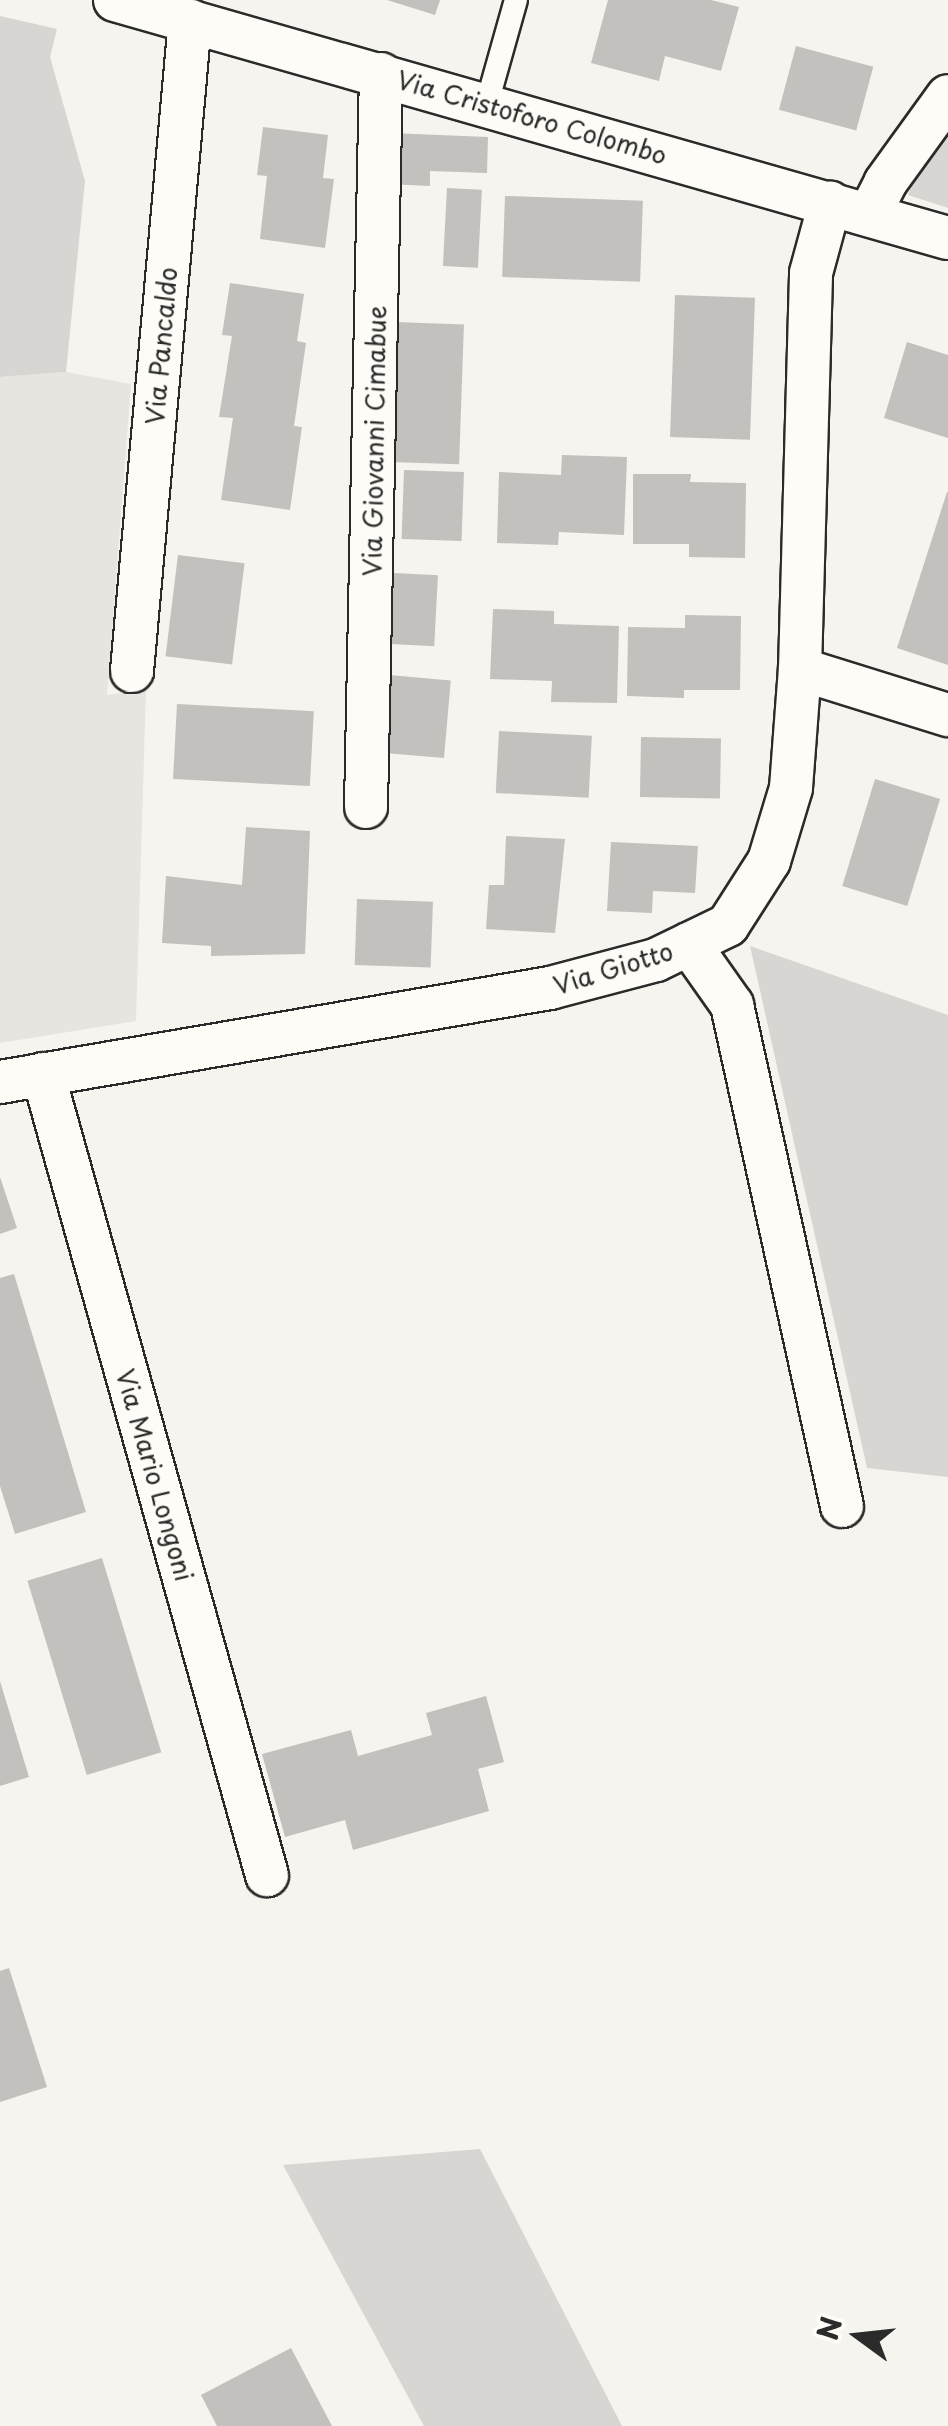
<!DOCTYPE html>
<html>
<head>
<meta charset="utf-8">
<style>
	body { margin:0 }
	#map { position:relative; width:948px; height:2426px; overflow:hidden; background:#f5f4ef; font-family:"Playpen Sans",sans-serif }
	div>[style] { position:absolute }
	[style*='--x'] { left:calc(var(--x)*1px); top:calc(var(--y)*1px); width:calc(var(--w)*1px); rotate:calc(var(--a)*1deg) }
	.built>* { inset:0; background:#e6e5e0 }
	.green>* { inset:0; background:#d7d6d2 }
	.building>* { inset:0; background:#c2c1be; transform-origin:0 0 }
	.roads { filter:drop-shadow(2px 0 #2b2b2b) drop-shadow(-2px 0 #2b2b2b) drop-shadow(0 2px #2b2b2b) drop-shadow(0 -2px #2b2b2b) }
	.service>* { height:22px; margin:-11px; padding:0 11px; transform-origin:11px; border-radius:11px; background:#fdfcf7 }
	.minor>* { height:42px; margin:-21px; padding:0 21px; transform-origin:21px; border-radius:21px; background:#fdfcf7 }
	span { translate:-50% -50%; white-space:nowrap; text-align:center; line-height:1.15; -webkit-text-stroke:8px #fdfcf7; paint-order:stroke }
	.street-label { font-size:25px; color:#2b2b2b }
	.north { position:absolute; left:808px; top:2286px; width:100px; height:100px; -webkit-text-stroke:8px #fdfcf7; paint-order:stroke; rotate:285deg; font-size:28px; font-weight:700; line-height:40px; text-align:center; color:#2b2b2b }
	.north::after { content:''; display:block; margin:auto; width:35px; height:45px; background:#2b2b2b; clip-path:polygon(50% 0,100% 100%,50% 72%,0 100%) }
</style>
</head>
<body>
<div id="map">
	<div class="built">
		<div style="clip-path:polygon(66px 372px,131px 384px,107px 695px,146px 690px,136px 1021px,0 1043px,0 377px)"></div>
	</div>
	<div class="green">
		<div style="clip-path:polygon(0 16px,57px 29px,50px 57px,85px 181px,66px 372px,0 377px)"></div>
		<div style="clip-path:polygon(948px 123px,948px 208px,908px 195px,918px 166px)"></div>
		<div style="clip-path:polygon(750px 946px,948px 1015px,948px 1477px,867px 1468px)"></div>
		<div style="clip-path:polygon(480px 2149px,622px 2426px,424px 2426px,283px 2165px)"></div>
	</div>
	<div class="building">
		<div style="clip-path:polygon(387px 0,440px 0,435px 15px)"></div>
		<div style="clip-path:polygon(608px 0,711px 0,739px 7px,721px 71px,665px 56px,659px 81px,591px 63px)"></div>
		<div style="left:796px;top:46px;width:80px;height:66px;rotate:15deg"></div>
		<div style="clip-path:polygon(263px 127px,328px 135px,323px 178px,334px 179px,325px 248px,260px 239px,267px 176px,257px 175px)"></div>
		<div style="clip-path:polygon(390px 133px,488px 137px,487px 173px,430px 171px,430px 186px,388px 184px)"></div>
		<div style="left:447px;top:188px;width:35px;height:78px;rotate:3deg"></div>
		<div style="left:505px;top:196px;width:138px;height:81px;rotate:2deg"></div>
		<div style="clip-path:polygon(230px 283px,304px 294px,297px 341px,306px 343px,294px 426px,302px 427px,290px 510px,221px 500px,233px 418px,219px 417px,232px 336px,222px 335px)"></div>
		<div style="left:675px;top:295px;width:80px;height:142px;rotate:2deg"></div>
		<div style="left:395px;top:322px;width:69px;height:140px;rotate:2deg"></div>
		<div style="clip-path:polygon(907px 342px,948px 355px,948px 438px,884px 418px)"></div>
		<div style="clip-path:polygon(562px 455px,627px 457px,624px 535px,559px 532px,558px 545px,497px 543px,499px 472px,561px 475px)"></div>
		<div style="left:404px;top:470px;width:60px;height:69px;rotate:2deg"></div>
		<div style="clip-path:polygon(633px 474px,691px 474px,690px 482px,746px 483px,745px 558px,689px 557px,689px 544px,633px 544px)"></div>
		<div style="clip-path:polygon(947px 492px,948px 492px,948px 665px,897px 648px)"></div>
		<div style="left:178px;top:555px;width:67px;height:102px;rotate:7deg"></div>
		<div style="left:394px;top:573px;width:44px;height:71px;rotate:3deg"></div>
		<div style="clip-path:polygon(493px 609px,554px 611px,554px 624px,619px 626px,617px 703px,551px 702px,552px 681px,490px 679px)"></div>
		<div style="clip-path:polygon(685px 615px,741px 616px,740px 690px,684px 690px,684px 698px,627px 696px,628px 627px,685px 628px)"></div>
		<div style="left:389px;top:675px;width:62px;height:78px;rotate:5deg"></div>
		<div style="left:177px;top:704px;width:137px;height:75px;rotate:3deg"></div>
		<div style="left:499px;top:731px;width:93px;height:62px;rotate:3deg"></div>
		<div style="left:641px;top:737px;width:80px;height:60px;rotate:1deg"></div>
		<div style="left:875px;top:779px;width:68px;height:112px;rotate:17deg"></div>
		<div style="clip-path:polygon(246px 827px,310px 831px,305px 954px,211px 956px,211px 946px,162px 943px,166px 876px,242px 885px)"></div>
		<div style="clip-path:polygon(506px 836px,565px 839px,555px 933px,486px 929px,489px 885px,504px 885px)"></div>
		<div style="clip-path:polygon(611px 842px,698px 846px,695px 893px,653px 891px,652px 913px,607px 911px)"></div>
		<div style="left:357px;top:899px;width:76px;height:66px;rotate:2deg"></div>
		<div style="clip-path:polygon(0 1177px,17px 1228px,0 1234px)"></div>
		<div style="clip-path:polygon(14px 1274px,86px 1512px,15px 1534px,0 1486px,0 1278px)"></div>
		<div style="left:102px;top:1558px;width:203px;height:78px;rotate:73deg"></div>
		<div style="clip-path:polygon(0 1681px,29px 1777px,0 1786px)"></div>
		<div style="clip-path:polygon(486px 1696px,504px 1762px,478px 1769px,489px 1811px,353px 1850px,345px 1820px,285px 1837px,262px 1754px,351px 1730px,358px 1756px,432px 1735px,426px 1713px)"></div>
		<div style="clip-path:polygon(9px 1968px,47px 2087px,0 2102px,0 1971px)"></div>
		<div style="clip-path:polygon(291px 2348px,332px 2426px,217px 2426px,201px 2395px)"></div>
	</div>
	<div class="roads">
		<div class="service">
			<div style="--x:487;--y:103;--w:107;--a:-74.3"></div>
		</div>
		<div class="minor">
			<div style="--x:115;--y:0;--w:866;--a:15.95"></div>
			<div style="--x:869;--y:215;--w:36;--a:-63"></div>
			<div style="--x:885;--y:183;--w:107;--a:-54.1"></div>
			<div style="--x:800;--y:669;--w:155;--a:17.3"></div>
			<div style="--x:132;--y:671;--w:653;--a:-84.9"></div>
			<div style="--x:366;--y:807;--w:733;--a:-88.83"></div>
			<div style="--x:689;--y:944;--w:75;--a:54.8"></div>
			<div style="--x:732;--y:1005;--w:513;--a:77.62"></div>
			<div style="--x:43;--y:1074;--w:832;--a:74.38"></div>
			<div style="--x:0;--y:1082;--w:558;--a:-9.7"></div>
			<div style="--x:550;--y:988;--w:110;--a:-14.8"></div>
			<div style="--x:656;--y:960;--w:80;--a:-25.9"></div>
			<div style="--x:728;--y:925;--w:76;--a:-57.4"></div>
			<div style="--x:769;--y:861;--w:76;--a:-73.2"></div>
			<div style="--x:791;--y:788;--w:119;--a:-85.7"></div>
			<div style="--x:800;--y:669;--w:396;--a:-88.4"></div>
			<div style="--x:811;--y:273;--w:73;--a:-74.8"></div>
		</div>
	</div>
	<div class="street-label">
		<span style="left:532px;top:117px;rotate:16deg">Via Cristoforo Colombo</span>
		<span style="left:161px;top:346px;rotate:-85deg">Via Pancaldo</span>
		<span style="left:374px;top:441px;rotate:-89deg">Via Giovanni Cimabue</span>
		<span style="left:613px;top:968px;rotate:-17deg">Via Giotto</span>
		<span style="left:155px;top:1475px;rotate:74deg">Via Mario Longoni</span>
	</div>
	<div class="north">N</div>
</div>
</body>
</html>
